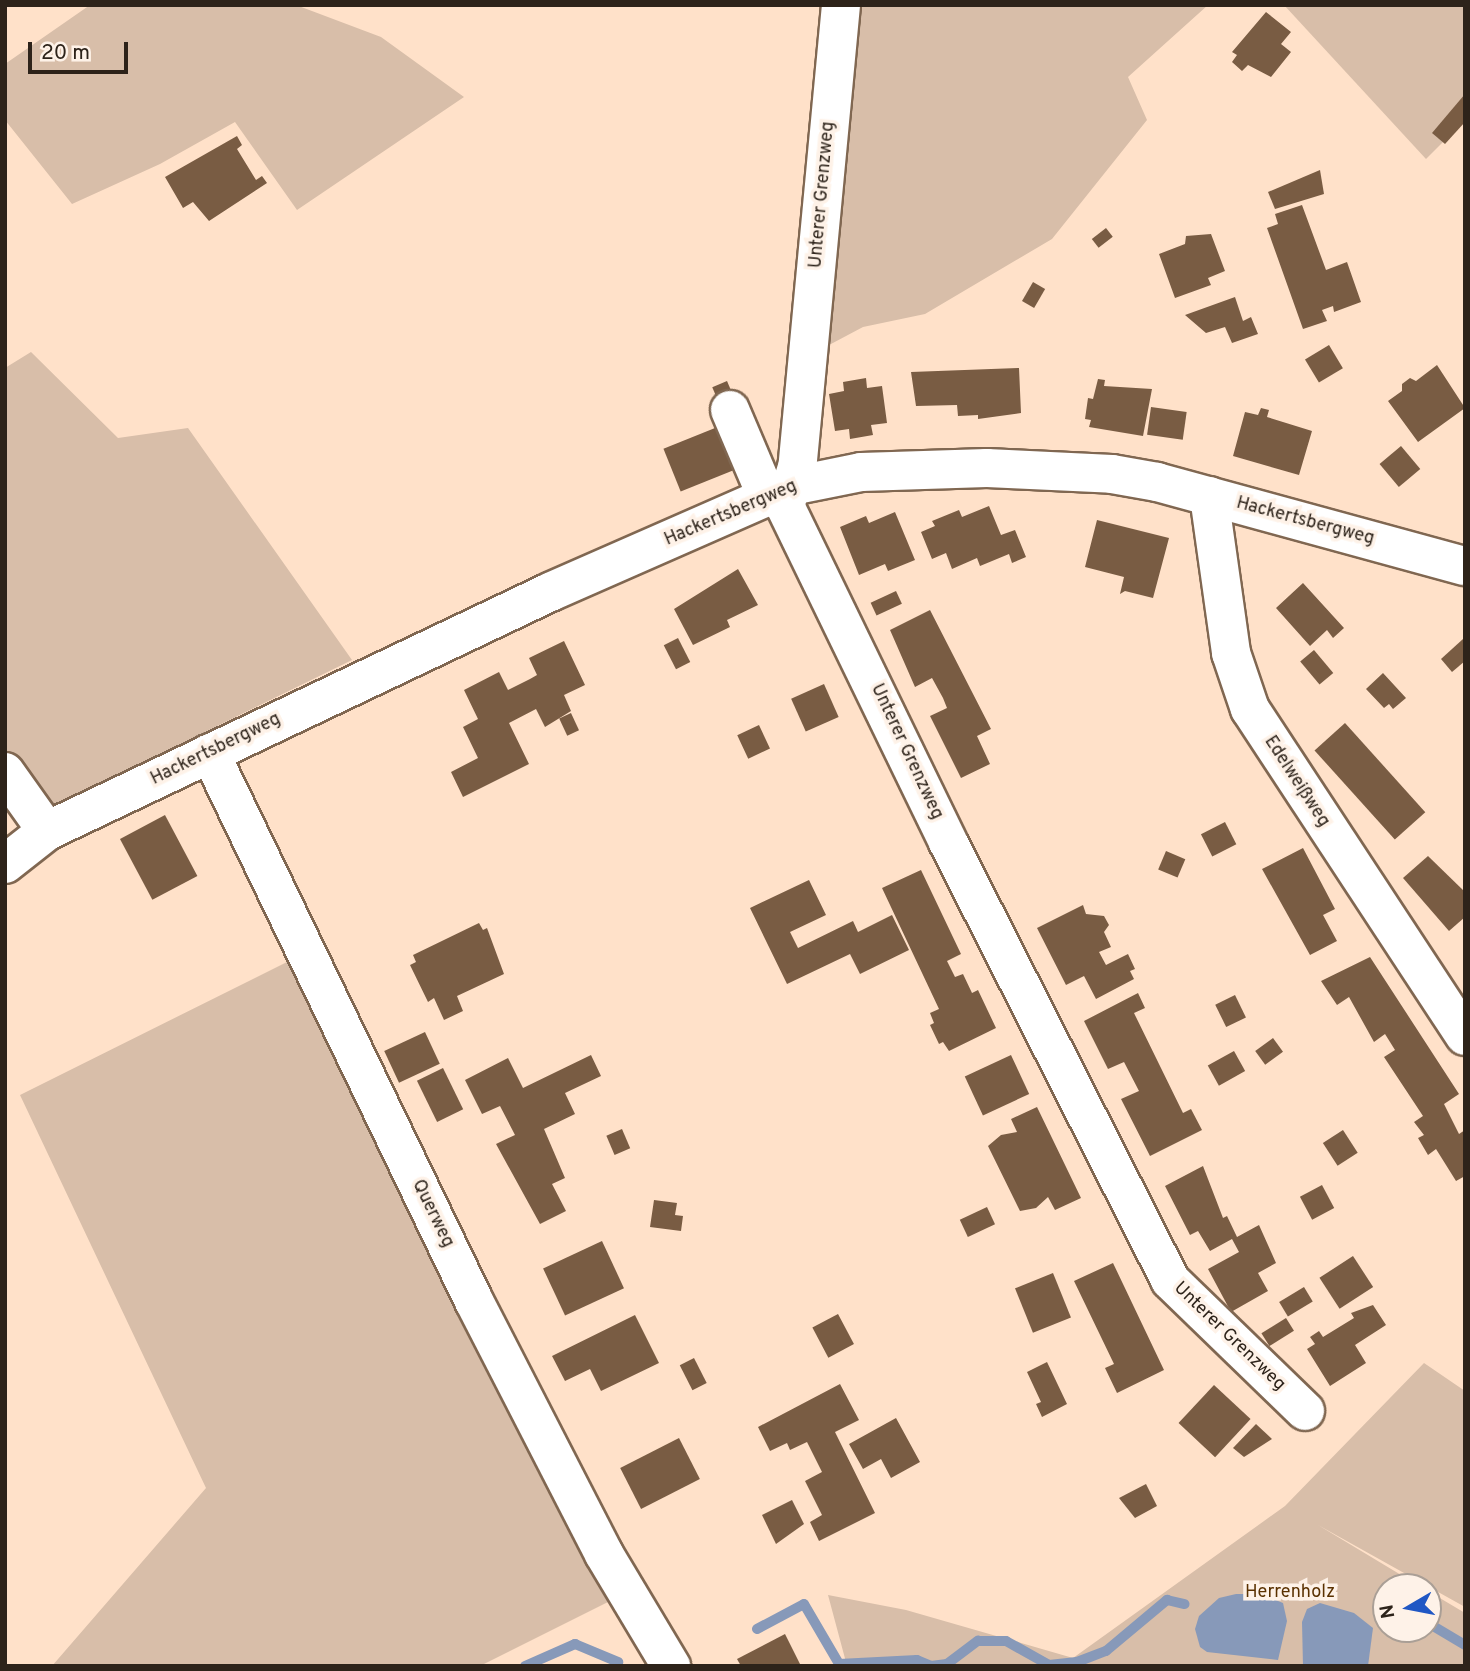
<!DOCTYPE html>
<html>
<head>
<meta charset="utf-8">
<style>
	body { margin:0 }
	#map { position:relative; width:1470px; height:1671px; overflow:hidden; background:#ffe1c9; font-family:Overpass,sans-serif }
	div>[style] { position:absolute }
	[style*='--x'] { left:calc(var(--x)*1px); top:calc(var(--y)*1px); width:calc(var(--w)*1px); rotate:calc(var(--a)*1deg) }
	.green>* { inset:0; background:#d8bea9 }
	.water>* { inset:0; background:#8799b9 }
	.stream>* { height:10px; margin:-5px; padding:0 5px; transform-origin:5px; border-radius:5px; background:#8799b9 }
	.building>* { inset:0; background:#795c43; transform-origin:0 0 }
	.roads { filter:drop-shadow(2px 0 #806751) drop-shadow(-2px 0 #806751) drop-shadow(0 2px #806751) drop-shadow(0 -2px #806751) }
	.minor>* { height:38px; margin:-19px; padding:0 19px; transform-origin:19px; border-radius:19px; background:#fff }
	span { translate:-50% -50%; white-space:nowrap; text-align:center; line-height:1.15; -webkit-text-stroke:7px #fef2e8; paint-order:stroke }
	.street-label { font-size:18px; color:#2d231a }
	.park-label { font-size:18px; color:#5a3100 }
	.frame { position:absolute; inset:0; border:7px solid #2d231a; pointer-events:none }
	.north { position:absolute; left:1372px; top:1573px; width:70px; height:70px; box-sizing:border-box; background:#fef2e8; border:2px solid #aa9f96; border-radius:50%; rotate:260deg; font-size:19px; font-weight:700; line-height:28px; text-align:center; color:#2d231a }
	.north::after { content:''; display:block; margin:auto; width:24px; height:32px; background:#2057c4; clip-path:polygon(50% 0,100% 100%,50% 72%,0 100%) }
	.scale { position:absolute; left:28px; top:42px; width:100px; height:32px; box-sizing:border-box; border:4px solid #2d231a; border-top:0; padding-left:9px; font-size:21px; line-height:24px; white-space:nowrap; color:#2d231a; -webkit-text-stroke:5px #fef2e8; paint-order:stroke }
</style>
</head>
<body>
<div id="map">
	<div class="green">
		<div style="clip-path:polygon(90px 5px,296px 5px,381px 37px,464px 97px,297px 210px,235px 122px,160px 164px,72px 204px,5px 120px,5px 64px)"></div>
		<div style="clip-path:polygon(848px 5px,1208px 5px,1128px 77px,1147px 120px,1052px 239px,925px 314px,863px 327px,814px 353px)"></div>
		<div style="clip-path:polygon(1284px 5px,1465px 5px,1465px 120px,1426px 159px)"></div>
		<div style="clip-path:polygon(31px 352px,118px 438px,188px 428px,352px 660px,52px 807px,5px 760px,5px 368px)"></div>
		<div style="clip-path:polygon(287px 962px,616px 1598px,480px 1666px,52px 1666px,206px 1488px,20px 1095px)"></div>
		<div style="clip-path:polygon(1424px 1363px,1465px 1391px,1465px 1607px,1318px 1525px,1421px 1587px,1386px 1587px,1386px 1629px,1428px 1629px,1428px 1591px,1465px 1613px,1465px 1666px,847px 1666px,828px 1595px,906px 1610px,1073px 1658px,1285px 1506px)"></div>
	</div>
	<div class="water">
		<div style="clip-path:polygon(1236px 1594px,1261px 1594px,1283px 1603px,1287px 1621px,1278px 1660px,1207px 1652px,1200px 1647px,1195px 1629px,1199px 1616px,1219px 1598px)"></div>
		<div style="clip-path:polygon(1320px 1603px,1354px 1613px,1373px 1628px,1368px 1666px,1303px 1666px,1302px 1622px,1307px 1609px)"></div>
	</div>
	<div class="stream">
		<div style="--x:1428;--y:1623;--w:43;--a:30.7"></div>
		<div style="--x:757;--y:1629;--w:53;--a:-28"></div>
		<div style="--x:804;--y:1604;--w:69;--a:59.7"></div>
		<div style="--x:839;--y:1664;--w:78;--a:-2.9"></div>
		<div style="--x:917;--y:1660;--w:15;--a:23"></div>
		<div style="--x:931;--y:1666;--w:16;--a:-7"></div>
		<div style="--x:947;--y:1664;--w:39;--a:-37"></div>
		<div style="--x:978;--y:1641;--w:28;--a:0"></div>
		<div style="--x:1006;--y:1641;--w:49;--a:29.2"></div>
		<div style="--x:1049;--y:1665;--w:28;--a:-6"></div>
		<div style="--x:1077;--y:1662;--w:31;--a:-21"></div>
		<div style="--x:1106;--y:1651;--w:80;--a:-39.9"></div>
		<div style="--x:1167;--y:1600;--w:18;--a:13"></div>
		<div style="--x:525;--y:1666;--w:55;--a:-23.7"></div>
		<div style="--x:575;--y:1644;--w:47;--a:22.7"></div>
	</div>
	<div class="building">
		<div style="clip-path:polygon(1266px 12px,1291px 32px,1281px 44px,1291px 52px,1271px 77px,1248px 65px,1242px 71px,1232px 62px,1237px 55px,1232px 52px)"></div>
		<div style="clip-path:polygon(1465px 94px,1465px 122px,1445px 144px,1432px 133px)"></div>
		<div style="clip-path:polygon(237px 136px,242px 145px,237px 149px,256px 180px,262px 176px,267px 183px,209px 221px,193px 202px,183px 208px,165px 177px)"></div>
		<div style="clip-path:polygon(1320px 170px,1324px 194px,1275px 209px,1268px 192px)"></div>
		<div style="clip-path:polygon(1302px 205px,1326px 270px,1347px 262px,1361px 302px,1334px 312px,1333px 306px,1322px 310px,1327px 321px,1303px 329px,1267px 228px,1278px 224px,1275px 214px)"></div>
		<div style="left:1106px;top:228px;width:11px;height:18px;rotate:52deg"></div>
		<div style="clip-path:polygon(1211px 234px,1225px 271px,1208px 278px,1211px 285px,1175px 298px,1159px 254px,1185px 244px,1186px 236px)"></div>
		<div style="left:1033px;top:282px;width:14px;height:22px;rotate:30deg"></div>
		<div style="clip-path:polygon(1235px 297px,1243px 321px,1251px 317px,1258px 334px,1232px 343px,1225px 327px,1206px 333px,1185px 315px)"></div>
		<div style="left:1329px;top:345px;width:27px;height:28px;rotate:59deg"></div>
		<div style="clip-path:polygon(1437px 365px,1465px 408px,1418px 442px,1388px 401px,1402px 391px,1402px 384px,1410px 378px,1416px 381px)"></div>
		<div style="clip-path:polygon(1019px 368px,1021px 413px,978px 419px,978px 415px,958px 416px,957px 405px,916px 406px,911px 372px)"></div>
		<div style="clip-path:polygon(866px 378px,867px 388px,882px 386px,887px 423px,871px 425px,873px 435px,850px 439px,849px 429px,835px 431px,829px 394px,844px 391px,843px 382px)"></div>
		<div style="clip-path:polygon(1098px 379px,1105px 380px,1104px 386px,1152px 389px,1143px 436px,1089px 427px,1091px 420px,1085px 419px,1088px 398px,1093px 399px)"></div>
		<div style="left:727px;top:381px;width:28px;height:16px;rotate:67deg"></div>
		<div style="left:1151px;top:407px;width:36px;height:28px;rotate:8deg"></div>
		<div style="clip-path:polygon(1261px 408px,1269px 410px,1267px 417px,1312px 431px,1299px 475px,1233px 456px,1245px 412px,1258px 415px)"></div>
		<div style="left:720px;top:426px;width:46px;height:61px;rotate:68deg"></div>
		<div style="left:1401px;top:446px;width:30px;height:28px;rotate:50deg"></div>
		<div style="clip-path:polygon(989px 506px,1001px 535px,1015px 530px,1026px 557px,1012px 563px,1009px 554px,980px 566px,977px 558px,952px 569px,946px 553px,932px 559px,921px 532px,935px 526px,932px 521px,959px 510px,962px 517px)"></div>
		<div style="clip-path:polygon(895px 512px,915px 560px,888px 571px,885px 564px,859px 575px,840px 527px,866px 516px,869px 523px)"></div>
		<div style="clip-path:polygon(1097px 520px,1169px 538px,1153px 598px,1125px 591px,1120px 594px,1124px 577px,1085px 567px)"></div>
		<div style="clip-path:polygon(738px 569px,758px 605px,727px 620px,730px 627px,693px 645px,674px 609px)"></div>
		<div style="clip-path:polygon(1303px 583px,1344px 628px,1333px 638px,1327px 630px,1310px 646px,1276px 608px)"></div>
		<div style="left:896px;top:591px;width:14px;height:28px;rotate:65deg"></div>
		<div style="clip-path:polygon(930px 610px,991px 729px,977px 736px,990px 764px,961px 778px,930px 716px,947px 708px,943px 698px,932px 678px,915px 687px,890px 630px)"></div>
		<div style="left:678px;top:638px;width:27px;height:16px;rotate:63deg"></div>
		<div style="clip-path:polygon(1463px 639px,1465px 661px,1452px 672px,1441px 659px)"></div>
		<div style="clip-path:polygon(564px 641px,585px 685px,564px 695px,571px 711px,545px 727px,536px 709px,509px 723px,529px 764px,463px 797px,451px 772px,478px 758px,463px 727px,478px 719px,464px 690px,499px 672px,508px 690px,530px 679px,537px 675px,529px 658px)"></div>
		<div style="left:1314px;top:650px;width:30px;height:18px;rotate:50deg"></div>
		<div style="clip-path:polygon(1383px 673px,1406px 698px,1393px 709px,1389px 704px,1384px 708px,1366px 689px)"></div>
		<div style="left:824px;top:684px;width:36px;height:36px;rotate:66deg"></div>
		<div style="left:571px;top:713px;width:19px;height:13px;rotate:65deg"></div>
		<div style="left:1345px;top:723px;width:120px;height:41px;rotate:48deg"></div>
		<div style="left:759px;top:725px;width:26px;height:24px;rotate:65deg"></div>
		<div style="left:165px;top:815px;width:69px;height:51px;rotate:62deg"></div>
		<div style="left:1225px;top:822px;width:25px;height:27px;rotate:63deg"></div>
		<div style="clip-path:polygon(1303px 848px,1335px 909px,1323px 915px,1337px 941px,1310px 955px,1262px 869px)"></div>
		<div style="left:1166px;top:851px;width:21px;height:20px;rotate:23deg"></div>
		<div style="clip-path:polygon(1428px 856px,1465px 892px,1465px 917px,1449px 931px,1403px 878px)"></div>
		<div style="clip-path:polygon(921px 870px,961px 954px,947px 961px,955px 977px,963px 974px,972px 993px,978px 990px,996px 1028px,949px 1051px,943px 1042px,939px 1044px,930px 1025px,934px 1023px,930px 1013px,939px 1009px,882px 888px)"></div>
		<div style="clip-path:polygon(809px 880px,826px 915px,790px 932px,798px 948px,853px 921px,858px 932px,892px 915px,909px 950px,860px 974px,850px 954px,787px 984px,750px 908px)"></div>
		<div style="clip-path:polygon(1083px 905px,1086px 914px,1104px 916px,1109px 925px,1104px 932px,1111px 947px,1099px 952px,1106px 965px,1128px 954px,1135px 969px,1130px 971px,1134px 979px,1096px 999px,1084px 976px,1066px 985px,1037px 928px)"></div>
		<div style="clip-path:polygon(479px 923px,483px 930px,487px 928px,504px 974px,457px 996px,463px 1011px,444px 1020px,434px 998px,428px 1002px,410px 965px,416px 962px,413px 955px)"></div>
		<div style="clip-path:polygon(1370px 957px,1459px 1094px,1444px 1104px,1459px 1134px,1465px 1130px,1465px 1176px,1456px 1181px,1436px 1149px,1428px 1155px,1418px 1138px,1424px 1135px,1414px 1122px,1423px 1116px,1384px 1057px,1395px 1050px,1385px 1034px,1374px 1042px,1349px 997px,1337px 1005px,1321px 981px)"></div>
		<div style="clip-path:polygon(1138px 993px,1145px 1008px,1134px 1013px,1183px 1113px,1191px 1109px,1202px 1130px,1150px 1156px,1121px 1099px,1139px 1091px,1124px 1062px,1108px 1069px,1084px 1021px)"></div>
		<div style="left:1235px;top:995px;width:25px;height:22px;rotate:64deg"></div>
		<div style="left:425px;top:1032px;width:35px;height:45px;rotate:65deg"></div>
		<div style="left:1273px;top:1038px;width:17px;height:22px;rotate:54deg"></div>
		<div style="left:1234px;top:1051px;width:23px;height:30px;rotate:61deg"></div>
		<div style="clip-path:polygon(591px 1055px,601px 1076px,565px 1093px,575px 1114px,544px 1129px,565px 1178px,552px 1184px,566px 1211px,540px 1224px,496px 1144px,515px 1135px,500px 1106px,482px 1114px,465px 1080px,508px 1058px,523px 1088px)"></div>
		<div style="left:1011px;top:1055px;width:43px;height:51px;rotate:65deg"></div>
		<div style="left:443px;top:1068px;width:46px;height:29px;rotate:64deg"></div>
		<div style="clip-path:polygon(1037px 1107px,1081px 1198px,1055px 1210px,1048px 1197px,1036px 1208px,1020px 1211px,988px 1146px,1001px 1135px,1017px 1132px,1011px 1119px)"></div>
		<div style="left:622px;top:1129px;width:21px;height:17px;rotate:67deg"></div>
		<div style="left:1343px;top:1130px;width:27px;height:24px;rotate:57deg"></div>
		<div style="clip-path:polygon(1203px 1166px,1223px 1218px,1227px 1216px,1237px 1237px,1259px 1225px,1276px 1263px,1258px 1273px,1268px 1291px,1231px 1312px,1208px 1269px,1239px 1252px,1232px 1239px,1210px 1251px,1198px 1231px,1190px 1235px,1165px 1186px)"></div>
		<div style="left:1322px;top:1185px;width:26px;height:25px;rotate:62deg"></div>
		<div style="clip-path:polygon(654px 1200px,677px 1203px,675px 1215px,683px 1216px,681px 1231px,650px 1227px)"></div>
		<div style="left:987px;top:1207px;width:19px;height:30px;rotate:65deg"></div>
		<div style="left:602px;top:1241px;width:52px;height:65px;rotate:65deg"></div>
		<div style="left:1353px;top:1256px;width:37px;height:40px;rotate:57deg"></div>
		<div style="clip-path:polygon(1113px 1263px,1164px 1370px,1117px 1393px,1105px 1368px,1114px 1364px,1074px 1281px)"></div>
		<div style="left:1053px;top:1273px;width:48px;height:41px;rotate:68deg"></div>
		<div style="left:1304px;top:1287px;width:17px;height:29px;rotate:59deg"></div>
		<div style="clip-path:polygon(1373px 1305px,1386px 1325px,1355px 1345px,1366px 1363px,1330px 1386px,1307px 1349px,1315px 1344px,1310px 1337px,1319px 1331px,1323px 1337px,1354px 1318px,1351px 1313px)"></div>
		<div style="left:838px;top:1314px;width:34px;height:29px;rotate:62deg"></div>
		<div style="clip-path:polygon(635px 1315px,659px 1363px,601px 1391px,590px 1369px,565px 1381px,552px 1356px)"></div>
		<div style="left:1286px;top:1318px;width:15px;height:29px;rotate:58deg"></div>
		<div style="left:694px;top:1358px;width:28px;height:16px;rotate:63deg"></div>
		<div style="clip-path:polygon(1047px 1362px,1067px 1404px,1042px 1417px,1036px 1404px,1041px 1402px,1027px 1372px)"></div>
		<div style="clip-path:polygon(840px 1384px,859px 1420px,835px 1432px,875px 1513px,819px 1541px,810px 1522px,822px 1515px,805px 1481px,822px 1472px,807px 1442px,790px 1450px,787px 1443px,770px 1451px,758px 1427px)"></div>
		<div style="left:1214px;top:1385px;width:50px;height:52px;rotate:43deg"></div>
		<div style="clip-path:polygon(896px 1418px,920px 1462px,891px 1478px,881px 1459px,863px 1469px,849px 1444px)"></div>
		<div style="clip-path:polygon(1256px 1424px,1272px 1439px,1244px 1457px,1233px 1448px)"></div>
		<div style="left:679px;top:1438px;width:46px;height:66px;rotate:63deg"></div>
		<div style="clip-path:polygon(1146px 1484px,1157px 1506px,1135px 1518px,1119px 1498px)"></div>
		<div style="clip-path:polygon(792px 1500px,804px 1524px,776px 1544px,762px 1515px)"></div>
		<div style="clip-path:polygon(785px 1634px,801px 1666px,741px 1666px,737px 1659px)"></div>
	</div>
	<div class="roads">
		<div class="minor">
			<div style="--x:841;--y:5;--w:464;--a:95.4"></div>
			<div style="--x:797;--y:467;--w:41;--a:107.1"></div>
			<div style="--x:785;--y:506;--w:373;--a:64.1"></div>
			<div style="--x:948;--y:842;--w:491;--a:63.1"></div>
			<div style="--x:1170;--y:1280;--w:188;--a:44.1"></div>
			<div style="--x:730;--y:410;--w:95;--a:67"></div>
			<div style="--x:1209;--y:496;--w:159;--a:82"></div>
			<div style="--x:1231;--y:653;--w:59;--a:71.3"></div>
			<div style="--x:1250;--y:709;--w:391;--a:56.7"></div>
			<div style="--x:210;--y:753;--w:608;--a:64.28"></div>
			<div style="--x:474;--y:1301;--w:284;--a:62.8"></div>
			<div style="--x:604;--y:1554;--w:131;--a:59.1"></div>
			<div style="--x:5;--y:772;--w:72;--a:54.6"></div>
			<div style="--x:5;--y:864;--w:53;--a:-38.2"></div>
			<div style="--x:47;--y:831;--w:557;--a:-25.41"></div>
			<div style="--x:550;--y:592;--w:264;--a:-23.7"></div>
			<div style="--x:792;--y:486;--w:70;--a:-11.5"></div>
			<div style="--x:861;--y:472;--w:126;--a:-1.8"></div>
			<div style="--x:987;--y:468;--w:125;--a:2.7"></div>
			<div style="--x:1112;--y:474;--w:46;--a:10.1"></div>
			<div style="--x:1157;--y:482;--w:319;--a:15.3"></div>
		</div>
	</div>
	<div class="street-label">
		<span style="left:823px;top:195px;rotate:-85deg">Unterer Grenzweg</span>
		<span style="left:731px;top:514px;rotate:-23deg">Hackertsbergweg</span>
		<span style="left:1305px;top:522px;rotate:15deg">Hackertsbergweg</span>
		<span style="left:216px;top:750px;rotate:-26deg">Hackertsbergweg</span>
		<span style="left:906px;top:752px;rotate:65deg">Unterer Grenzweg</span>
		<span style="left:1296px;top:782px;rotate:57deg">Edelweißweg</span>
		<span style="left:432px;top:1214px;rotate:64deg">Querweg</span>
		<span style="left:1229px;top:1337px;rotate:44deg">Unterer Grenzweg</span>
	</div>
	<div class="park-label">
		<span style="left:1290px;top:1593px">Herrenholz</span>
	</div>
	<div class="frame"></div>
	<div class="north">N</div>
	<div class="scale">20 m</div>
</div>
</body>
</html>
